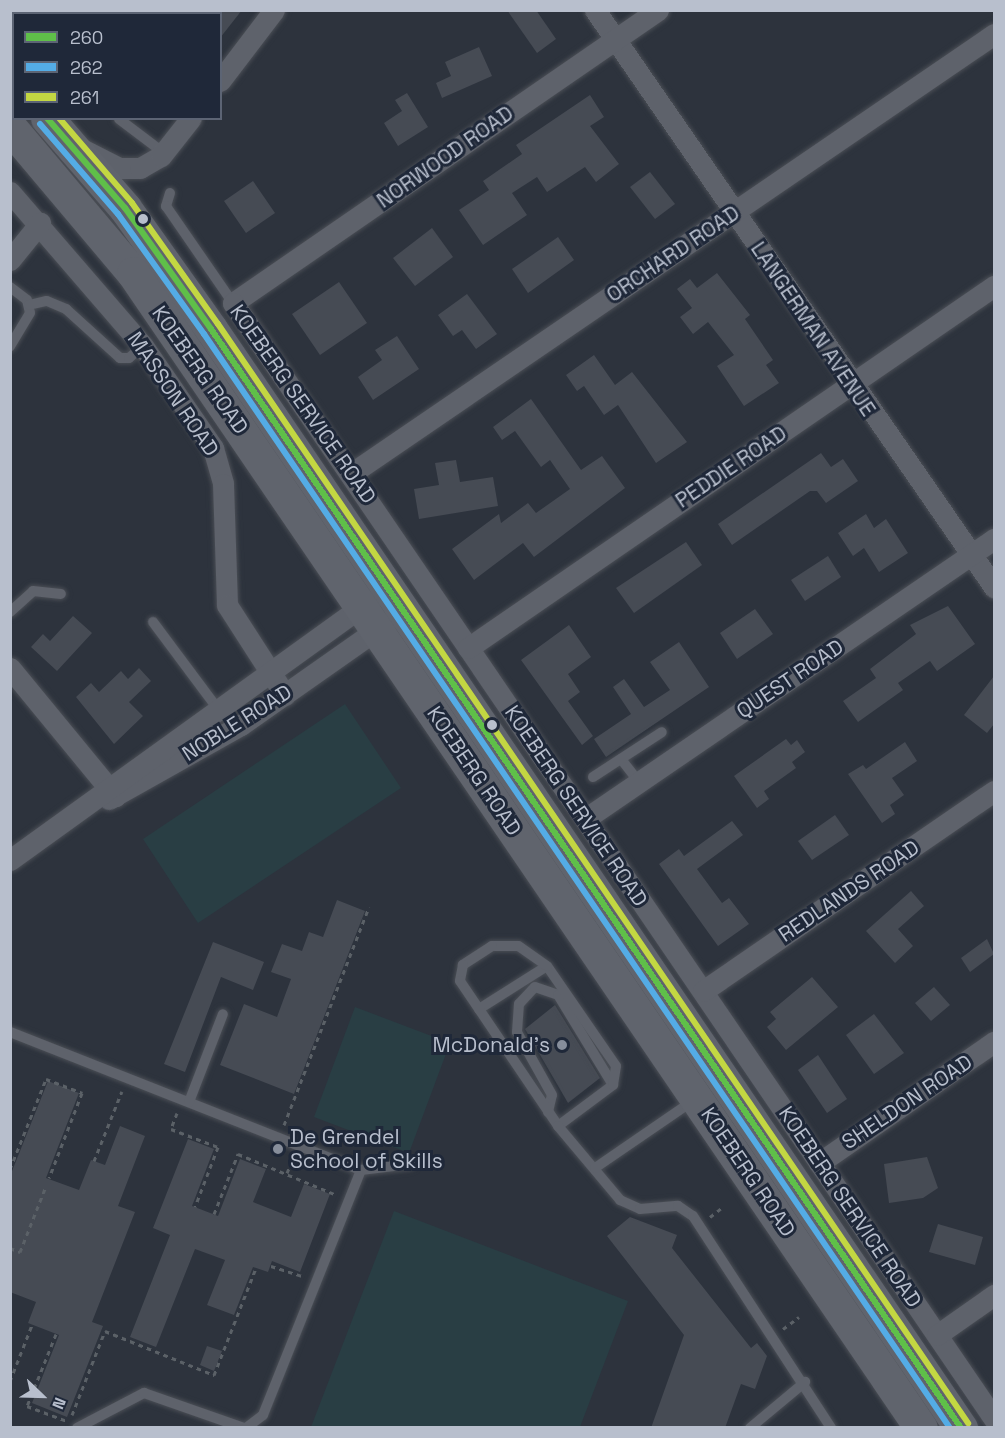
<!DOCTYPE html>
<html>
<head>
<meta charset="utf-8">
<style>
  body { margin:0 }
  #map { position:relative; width:1005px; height:1438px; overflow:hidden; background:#2d333d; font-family:"Space Grotesk",sans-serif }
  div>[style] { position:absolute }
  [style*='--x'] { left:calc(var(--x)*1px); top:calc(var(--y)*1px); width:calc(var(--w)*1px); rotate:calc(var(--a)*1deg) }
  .green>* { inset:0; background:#293e44 }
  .building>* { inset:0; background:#464b54 }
  .path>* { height:3px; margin-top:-1.5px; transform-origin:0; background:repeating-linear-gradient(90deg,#5b6167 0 4.5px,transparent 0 9px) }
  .roads { filter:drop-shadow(0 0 2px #4a4e55) drop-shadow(0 0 2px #4a4e55) }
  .lane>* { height:10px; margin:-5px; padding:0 5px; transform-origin:5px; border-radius:5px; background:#5e626b }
  .street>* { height:21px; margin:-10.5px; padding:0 10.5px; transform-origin:10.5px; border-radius:10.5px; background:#5e626b }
  .secondary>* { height:28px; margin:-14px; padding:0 14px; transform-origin:14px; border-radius:14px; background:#5d6169 }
  .primary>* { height:33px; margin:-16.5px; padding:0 16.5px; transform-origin:16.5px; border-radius:16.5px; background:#60646d }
  .bus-1>* { height:6px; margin:-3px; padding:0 3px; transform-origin:3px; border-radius:3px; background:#5fbf49 }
  .bus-2>* { height:6px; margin:-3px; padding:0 3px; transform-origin:3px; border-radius:3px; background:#54ace5 }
  .bus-3>* { height:6px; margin:-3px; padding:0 3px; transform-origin:3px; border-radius:3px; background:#c3d742 }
  .dots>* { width:16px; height:16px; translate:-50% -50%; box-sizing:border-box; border:3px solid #1f2839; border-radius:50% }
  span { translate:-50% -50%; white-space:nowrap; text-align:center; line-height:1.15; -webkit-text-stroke:6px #1f2839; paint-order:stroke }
  .street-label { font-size:21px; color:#b8bfcd }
  .poi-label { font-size:21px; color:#b8bfcd }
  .right { translate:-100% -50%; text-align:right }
  .left { translate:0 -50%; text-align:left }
  .frame { position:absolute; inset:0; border:12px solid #b8bfcd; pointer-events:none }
  .legend { position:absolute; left:12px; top:12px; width:210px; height:108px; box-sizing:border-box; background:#1f2839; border:2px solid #5c6474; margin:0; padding:8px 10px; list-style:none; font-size:18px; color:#b8bfcd }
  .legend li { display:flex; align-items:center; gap:12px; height:30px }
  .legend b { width:30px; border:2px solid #5c6474 }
  .north { position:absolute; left:12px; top:1366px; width:60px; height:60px; -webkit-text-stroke:4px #1f2839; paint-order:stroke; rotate:113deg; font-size:16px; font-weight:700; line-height:24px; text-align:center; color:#b8bfcd }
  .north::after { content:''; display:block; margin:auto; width:21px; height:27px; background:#b8bfcd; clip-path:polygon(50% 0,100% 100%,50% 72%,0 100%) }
</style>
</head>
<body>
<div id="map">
  <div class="green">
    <i style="clip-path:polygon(345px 704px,401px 788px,198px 923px,143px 839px)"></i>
    <i style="clip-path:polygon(355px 1007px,450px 1043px,409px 1153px,314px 1117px)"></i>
    <i style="clip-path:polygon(394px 1211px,628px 1301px,580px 1427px,311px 1427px)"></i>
  </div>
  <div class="building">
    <i style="clip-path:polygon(220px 10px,242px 10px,220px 38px)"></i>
    <i style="clip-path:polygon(507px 10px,536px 10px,556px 39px,537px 53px)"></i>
    <i style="clip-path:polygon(479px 47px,492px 76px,442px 98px,436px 83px,451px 76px,445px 62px)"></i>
    <i style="clip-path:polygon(407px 93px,428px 127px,398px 146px,384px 123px,402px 111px,395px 100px)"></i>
    <i style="clip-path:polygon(590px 95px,604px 117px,590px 126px,619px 164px,596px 182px,585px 167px,547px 192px,537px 177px,512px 193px,527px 215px,483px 245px,459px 210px,489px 190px,483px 181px,522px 154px,516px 145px)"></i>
    <i style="clip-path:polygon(650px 172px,675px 204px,655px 219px,630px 187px)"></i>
    <i style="clip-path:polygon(253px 181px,275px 213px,246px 233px,224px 201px)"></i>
    <i style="clip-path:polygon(432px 228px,453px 257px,415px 286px,393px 258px)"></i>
    <i style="clip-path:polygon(558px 237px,574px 260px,528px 293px,512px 269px)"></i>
    <i style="clip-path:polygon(717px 273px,750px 315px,745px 319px,773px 360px,766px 365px,779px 383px,744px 406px,717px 366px,734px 355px,708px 322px,693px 334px,680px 317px,692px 308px,677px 289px,690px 279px,697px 288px)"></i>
    <i style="clip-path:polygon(339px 282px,367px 323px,320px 355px,292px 314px)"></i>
    <i style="clip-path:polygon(467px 294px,497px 334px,476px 349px,462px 330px,453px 336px,438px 315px)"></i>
    <i style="clip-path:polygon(397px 336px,419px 369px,373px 400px,358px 377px,382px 360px,375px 350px)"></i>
    <i style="clip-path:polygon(594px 355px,615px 385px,632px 372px,687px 442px,656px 463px,618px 405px,604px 415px,584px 386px,577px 391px,566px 375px)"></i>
    <i style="clip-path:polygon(531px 399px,581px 470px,602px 456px,625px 488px,534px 557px,523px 543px,474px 580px,452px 549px,499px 514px,501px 523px,528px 503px,536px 513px,570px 489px,550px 460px,541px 467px,515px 431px,502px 440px,493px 427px)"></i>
    <i style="clip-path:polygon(821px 453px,831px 467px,843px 459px,858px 481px,826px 503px,817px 491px,810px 491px,732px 545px,718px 524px)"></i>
    <i style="clip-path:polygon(456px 460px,460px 482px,493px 477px,498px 506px,419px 519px,414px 489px,439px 485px,435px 463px)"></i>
    <i style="clip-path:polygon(866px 514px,874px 528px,886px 519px,908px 553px,879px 572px,864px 548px,853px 556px,838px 533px)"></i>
    <i style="clip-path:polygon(686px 542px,702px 565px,634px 613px,616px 588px)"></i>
    <i style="clip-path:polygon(828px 556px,841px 577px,805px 601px,791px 580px)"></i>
    <i style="clip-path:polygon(948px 606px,975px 644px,937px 671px,930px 661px,898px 683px,903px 690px,858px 722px,843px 701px,876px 678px,870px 669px,916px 634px,910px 625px)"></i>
    <i style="clip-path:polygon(755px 609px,773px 634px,737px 659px,720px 633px)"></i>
    <i style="clip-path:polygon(73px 616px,92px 633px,57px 671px,31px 647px,43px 634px,50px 641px)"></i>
    <i style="clip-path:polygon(569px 625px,591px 657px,568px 674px,580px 692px,568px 701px,593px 736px,582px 745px,521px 660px)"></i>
    <i style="clip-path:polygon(679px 642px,709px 687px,606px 757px,594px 739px,631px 714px,613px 687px,624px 679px,644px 707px,670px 690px,650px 662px)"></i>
    <i style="clip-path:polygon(139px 668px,151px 681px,129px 702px,143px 716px,114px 744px,76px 697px,91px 683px,99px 692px,121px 671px,128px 679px)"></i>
    <i style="clip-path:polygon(994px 676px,994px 724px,987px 733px,964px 715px)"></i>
    <i style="clip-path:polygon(786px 739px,791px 745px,797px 740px,805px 752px,792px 762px,796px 768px,764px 791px,769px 799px,757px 808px,734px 776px)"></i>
    <i style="clip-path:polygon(905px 742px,917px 761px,892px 778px,904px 795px,890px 805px,895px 814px,882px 823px,848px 774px,863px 765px,866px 769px)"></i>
    <i style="clip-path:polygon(835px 815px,849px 835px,812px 860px,798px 841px)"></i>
    <i style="clip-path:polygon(732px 821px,743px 835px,697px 869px,722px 903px,729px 898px,749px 924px,718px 946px,659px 864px,679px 849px,684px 856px)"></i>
    <i style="clip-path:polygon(911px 891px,924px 906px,898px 929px,913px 946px,895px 963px,866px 931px)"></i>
    <i style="clip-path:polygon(337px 900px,365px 911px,294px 1094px,220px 1065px,244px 1004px,277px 1017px,291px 979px,271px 972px,282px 944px,302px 951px,309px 932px,323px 937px)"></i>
    <i style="clip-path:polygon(987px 939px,994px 954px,970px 972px,961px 958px)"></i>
    <i style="clip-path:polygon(213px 942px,264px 962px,253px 990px,221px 977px,185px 1072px,164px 1064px)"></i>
    <i style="clip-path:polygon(812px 977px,838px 1007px,786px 1050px,767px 1027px,776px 1019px,770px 1012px)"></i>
    <i style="clip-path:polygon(934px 987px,950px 1005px,931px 1021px,915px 1003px)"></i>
    <i style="clip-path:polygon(555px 1005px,600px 1078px,568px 1103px,525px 1029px)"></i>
    <i style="clip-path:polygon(874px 1014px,904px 1053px,874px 1074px,846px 1035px)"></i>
    <i style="clip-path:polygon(818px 1055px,847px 1099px,827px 1113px,798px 1070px)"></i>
    <i style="clip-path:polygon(48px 1081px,79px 1093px,46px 1178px,79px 1190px,91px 1160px,105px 1165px,120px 1126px,145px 1136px,118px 1206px,135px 1212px,92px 1322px,103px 1326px,67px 1417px,32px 1403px,59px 1335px,28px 1323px,36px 1302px,10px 1292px,10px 1176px)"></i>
    <i style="clip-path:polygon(188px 1139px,214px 1149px,192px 1206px,218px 1216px,240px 1159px,266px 1169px,253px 1202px,291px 1217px,304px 1184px,330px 1194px,300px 1272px,272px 1261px,268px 1272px,253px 1267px,234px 1315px,207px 1305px,225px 1260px,195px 1249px,156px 1347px,130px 1337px,170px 1235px,153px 1228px)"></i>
    <i style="clip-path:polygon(927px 1157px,938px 1188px,923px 1198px,889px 1203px,884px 1164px)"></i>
    <i style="clip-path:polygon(630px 1217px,677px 1235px,672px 1248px,751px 1348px,757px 1343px,767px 1356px,755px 1389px,741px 1384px,725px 1428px,651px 1428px,684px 1335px,607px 1236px)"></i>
    <i style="clip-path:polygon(938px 1224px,983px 1237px,975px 1265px,929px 1252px)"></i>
    <i style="clip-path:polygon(207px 1346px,222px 1351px,214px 1371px,200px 1365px)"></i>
  </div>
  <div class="path">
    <i style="--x:220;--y:105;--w:1;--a:-45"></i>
    <i style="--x:177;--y:1113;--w:17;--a:111"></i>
    <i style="--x:171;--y:1129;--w:50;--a:21"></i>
    <i style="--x:218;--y:1147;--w:64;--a:111"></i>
    <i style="--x:284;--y:1125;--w:234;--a:-68.7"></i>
    <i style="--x:94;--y:1161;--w:75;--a:-68.2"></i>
    <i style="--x:10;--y:1169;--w:97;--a:-68.2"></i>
    <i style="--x:46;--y:1079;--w:39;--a:21"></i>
    <i style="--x:82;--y:1093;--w:91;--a:111.2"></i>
    <i style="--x:287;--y:1173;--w:16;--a:-68"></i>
    <i style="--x:214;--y:1214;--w:65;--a:-68.2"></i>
    <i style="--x:238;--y:1154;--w:104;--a:22.6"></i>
    <i style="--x:710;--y:1217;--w:16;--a:-38"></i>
    <i style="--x:10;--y:1248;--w:11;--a:22"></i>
    <i style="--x:20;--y:1252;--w:71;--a:-68.5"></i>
    <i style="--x:271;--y:1266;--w:33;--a:18"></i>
    <i style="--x:783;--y:1329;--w:20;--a:-37"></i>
    <i style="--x:56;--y:1334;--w:78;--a:111.9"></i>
    <i style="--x:27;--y:1406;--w:43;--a:20.6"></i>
    <i style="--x:10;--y:1381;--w:60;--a:-68.6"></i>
    <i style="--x:72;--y:1415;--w:90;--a:-68.6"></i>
    <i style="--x:105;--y:1331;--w:118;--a:22"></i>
    <i style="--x:214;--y:1375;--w:115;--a:-68.6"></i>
  </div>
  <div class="roads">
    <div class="lane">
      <i style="--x:119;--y:119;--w:56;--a:37.1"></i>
      <i style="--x:170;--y:193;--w:14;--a:107"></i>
      <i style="--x:166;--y:206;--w:118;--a:55.4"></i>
      <i style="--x:10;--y:287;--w:21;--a:37"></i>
      <i style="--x:27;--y:300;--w:13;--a:77"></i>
      <i style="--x:30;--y:313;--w:39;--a:121"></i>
      <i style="--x:29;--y:305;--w:18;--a:-13"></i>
      <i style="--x:47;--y:301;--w:21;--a:23"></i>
      <i style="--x:66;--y:309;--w:73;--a:42.2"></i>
      <i style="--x:120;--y:358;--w:9;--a:0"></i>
      <i style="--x:129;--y:358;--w:18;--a:-41"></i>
      <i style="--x:10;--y:612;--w:31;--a:-42"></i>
      <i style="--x:33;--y:591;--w:28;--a:6"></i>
      <i style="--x:153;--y:622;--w:107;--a:53.3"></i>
      <i style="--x:621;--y:759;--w:29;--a:52"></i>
      <i style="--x:593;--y:777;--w:82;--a:-33.1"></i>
      <i style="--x:479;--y:1009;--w:80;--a:-32.3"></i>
      <i style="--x:10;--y:1032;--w:377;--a:21.5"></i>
      <i style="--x:361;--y:1170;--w:50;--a:-6.8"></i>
      <i style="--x:189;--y:1102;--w:94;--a:-68.9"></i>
      <i style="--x:548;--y:1112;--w:17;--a:-77"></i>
      <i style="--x:552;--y:1095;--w:72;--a:-119.1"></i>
      <i style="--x:517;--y:1032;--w:28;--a:-86"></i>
      <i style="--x:519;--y:1004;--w:23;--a:-47"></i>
      <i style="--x:535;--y:987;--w:24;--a:19"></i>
      <i style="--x:558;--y:995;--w:105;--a:58.6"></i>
      <i style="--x:558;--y:1126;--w:69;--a:-36.7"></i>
      <i style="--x:613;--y:1085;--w:19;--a:-81"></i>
      <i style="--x:616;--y:1066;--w:121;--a:-124.6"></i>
      <i style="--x:547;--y:966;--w:35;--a:-145"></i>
      <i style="--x:518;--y:946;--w:26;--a:180"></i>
      <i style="--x:492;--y:946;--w:35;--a:147"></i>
      <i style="--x:463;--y:965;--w:16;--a:101"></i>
      <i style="--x:460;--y:981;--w:175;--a:55.9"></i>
      <i style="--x:558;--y:1126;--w:97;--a:50"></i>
      <i style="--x:620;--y:1200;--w:22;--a:24"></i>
      <i style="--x:640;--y:1209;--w:38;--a:-5"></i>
      <i style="--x:678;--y:1206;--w:18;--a:34"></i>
      <i style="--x:693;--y:1216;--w:253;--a:56.9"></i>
      <i style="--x:595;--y:1168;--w:120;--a:-34.5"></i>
      <i style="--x:77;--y:1428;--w:76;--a:-27.6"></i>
      <i style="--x:144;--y:1393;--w:106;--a:19.3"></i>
      <i style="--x:246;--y:1428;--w:21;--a:-37"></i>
      <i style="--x:263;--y:1415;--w:264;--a:-68.2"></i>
      <i style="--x:750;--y:1428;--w:72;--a:-39.9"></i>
    </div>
    <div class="street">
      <i style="--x:595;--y:10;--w:702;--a:55.34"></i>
      <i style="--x:658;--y:10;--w:516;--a:145.42"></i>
      <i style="--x:233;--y:303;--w:1351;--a:55.71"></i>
      <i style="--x:220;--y:81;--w:89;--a:-52.7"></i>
      <i style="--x:82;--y:149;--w:42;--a:27.2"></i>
      <i style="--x:119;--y:168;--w:21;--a:0"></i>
      <i style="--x:140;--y:168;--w:24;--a:-30"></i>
      <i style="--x:161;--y:156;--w:48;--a:-51.7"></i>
      <i style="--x:10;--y:192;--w:203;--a:49.2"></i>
      <i style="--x:143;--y:346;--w:124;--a:55.5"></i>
      <i style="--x:213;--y:448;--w:37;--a:74"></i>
      <i style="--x:223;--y:484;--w:121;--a:88.1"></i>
      <i style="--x:227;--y:605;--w:107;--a:57.2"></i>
      <i style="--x:10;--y:260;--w:48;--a:-51"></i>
      <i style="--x:352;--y:473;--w:778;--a:-34.36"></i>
      <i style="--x:468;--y:648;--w:639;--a:-34.54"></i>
      <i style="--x:10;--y:668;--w:166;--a:50.6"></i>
      <i style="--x:109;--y:799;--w:151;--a:-29.3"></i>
      <i style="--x:241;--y:725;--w:177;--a:-35.1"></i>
      <i style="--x:585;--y:819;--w:496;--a:-34.4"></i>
      <i style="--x:10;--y:860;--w:444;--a:-35.8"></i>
      <i style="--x:703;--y:991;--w:353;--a:-34.5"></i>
      <i style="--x:819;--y:1163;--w:213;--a:-34.7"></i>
      <i style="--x:937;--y:1335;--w:70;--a:-35.1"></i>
    </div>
    <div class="secondary">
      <i style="--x:48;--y:14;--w:4;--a:-63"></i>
      <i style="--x:10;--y:30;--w:6;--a:-45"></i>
    </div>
    <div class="primary">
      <i style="--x:10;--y:81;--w:5;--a:37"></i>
      <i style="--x:47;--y:118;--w:119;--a:49.1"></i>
      <i style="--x:125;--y:208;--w:148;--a:54.6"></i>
      <i style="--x:211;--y:329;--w:1331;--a:55.69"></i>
      <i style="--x:10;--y:127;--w:191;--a:49.9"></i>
      <i style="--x:133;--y:273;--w:1398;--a:55.7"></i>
    </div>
  </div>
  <div class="bus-1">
    <i style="--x:47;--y:118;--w:119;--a:49.1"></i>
    <i style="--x:125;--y:208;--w:148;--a:54.6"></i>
    <i style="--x:211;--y:329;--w:1331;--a:55.69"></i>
  </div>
  <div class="bus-2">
    <i style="--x:40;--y:124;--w:119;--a:49.1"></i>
    <i style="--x:118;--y:214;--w:148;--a:54.4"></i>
    <i style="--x:204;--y:334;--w:1324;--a:55.71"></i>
  </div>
  <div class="bus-3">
    <i style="--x:59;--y:118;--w:112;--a:49.3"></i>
    <i style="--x:132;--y:203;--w:148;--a:54.6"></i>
    <i style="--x:218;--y:324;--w:1331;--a:55.69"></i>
  </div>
  <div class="dots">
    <i style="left:143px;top:219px;background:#b8bfcd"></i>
    <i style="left:492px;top:725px;background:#b8bfcd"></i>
    <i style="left:562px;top:1045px;background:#878e9b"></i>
    <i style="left:278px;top:1149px;background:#878e9b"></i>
  </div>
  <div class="street-label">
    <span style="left:445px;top:157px;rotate:-35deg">NORWOOD ROAD</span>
    <span style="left:673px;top:254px;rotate:-34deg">ORCHARD ROAD</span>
    <span style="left:813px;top:329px;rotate:56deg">LANGERMAN AVENUE</span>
    <span style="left:200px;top:370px;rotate:55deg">KOEBERG ROAD</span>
    <span style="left:173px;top:394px;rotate:56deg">MASSON ROAD</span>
    <span style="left:303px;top:404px;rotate:55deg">KOEBERG SERVICE ROAD</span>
    <span style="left:731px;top:467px;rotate:-34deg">PEDDIE ROAD</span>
    <span style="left:790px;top:679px;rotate:-34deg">QUEST ROAD</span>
    <span style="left:237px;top:723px;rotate:-32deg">NOBLE ROAD</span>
    <span style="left:474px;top:771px;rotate:56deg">KOEBERG ROAD</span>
    <span style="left:576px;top:806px;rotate:56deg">KOEBERG SERVICE ROAD</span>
    <span style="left:849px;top:891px;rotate:-34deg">REDLANDS ROAD</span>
    <span style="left:907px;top:1102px;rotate:-34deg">SHELDON ROAD</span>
    <span style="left:748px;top:1172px;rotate:56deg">KOEBERG ROAD</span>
    <span style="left:850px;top:1207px;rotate:56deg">KOEBERG SERVICE ROAD</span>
  </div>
  <div class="poi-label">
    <span class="right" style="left:550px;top:1045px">McDonald's</span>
    <span class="left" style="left:290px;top:1149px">De Grendel<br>School of Skills</span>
  </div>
  <div class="frame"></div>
  <ul class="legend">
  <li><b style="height:8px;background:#5fbf49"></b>260</li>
  <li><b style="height:8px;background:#54ace5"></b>262</li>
  <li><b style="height:8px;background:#c3d742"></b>261</li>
  </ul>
  <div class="north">N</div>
</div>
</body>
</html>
